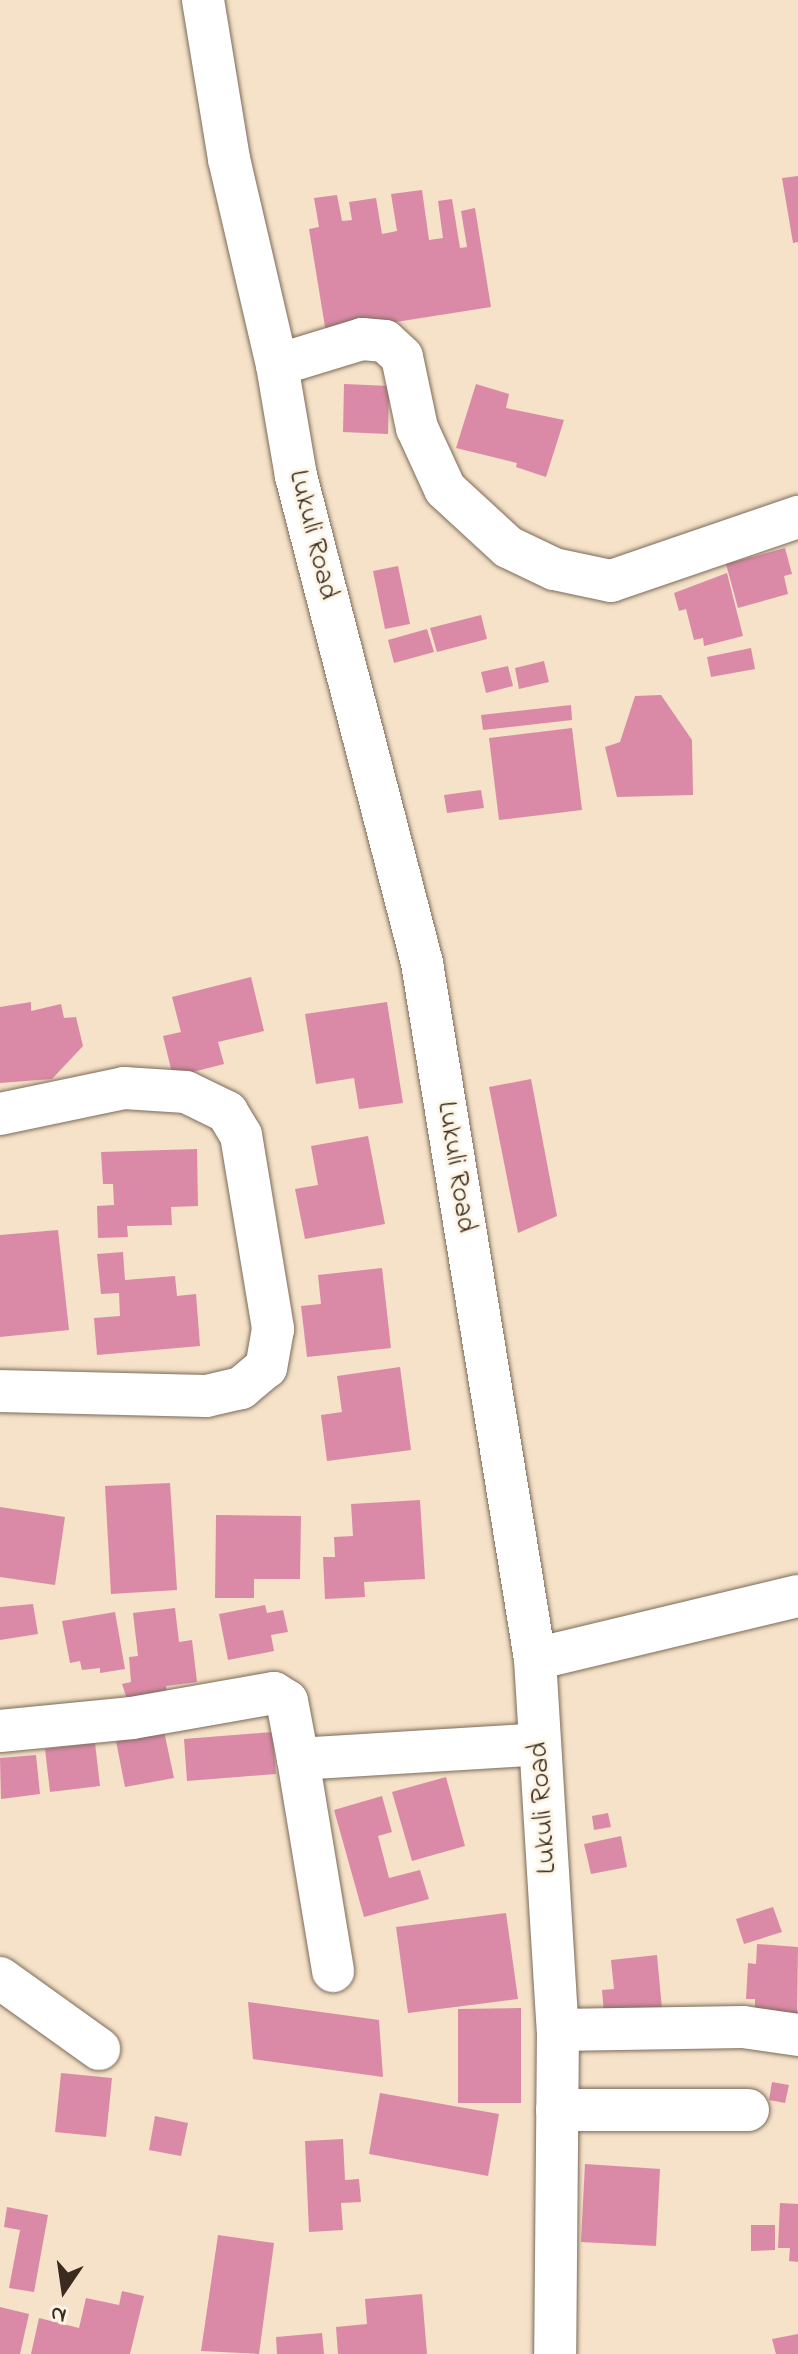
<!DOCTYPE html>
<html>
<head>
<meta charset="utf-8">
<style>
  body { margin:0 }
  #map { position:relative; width:798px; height:2354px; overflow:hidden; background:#f5e2c8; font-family:"Indie Flower",sans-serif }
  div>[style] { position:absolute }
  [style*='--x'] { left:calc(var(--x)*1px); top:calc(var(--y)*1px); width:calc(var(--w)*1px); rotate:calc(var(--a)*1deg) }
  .building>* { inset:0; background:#da8aa7 }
  .roads { filter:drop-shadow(0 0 2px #7c6a5a) drop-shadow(0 0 2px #7c6a5a) }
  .minor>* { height:42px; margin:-21px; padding:0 21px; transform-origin:21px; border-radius:21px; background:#fff }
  span { translate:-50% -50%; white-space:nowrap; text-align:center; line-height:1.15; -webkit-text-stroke:6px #fcf5e5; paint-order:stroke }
  .street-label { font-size:28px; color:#3b2a1e }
  .north { position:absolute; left:24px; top:2250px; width:80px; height:80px; -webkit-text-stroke:6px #fcf5e5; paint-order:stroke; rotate:193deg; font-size:22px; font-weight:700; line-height:32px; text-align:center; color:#3b2a1e }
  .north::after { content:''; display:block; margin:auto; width:28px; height:36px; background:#3b2a1e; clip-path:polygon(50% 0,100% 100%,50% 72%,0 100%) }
</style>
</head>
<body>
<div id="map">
  <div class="building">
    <i style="clip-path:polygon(798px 176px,798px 242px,793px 243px,782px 178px)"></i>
    <i style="clip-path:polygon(422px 190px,429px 240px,443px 238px,438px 201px,452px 199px,460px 248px,467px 247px,461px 211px,475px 208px,491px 307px,326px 333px,309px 229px,319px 227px,314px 198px,337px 195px,342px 221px,352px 220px,349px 202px,376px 198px,382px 234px,397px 231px,391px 194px)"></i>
    <i style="clip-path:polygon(344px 384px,389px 386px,388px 434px,343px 432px)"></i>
    <i style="clip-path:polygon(476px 384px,509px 394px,506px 408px,564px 420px,546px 477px,516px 467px,517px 463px,456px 448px)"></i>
    <i style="clip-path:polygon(785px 548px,792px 574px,784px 576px,788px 594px,738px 608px,726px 564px)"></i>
    <i style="clip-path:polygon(398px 566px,410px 624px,385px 629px,373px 571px)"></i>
    <i style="clip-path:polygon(727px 573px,743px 636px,704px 646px,703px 638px,694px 640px,686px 609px,679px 611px,674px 593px)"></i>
    <i style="clip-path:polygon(481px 615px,487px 639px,437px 652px,430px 628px)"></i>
    <i style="clip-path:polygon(427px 629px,434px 652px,394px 663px,388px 640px)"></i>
    <i style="clip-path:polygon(751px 648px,755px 669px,711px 677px,707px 657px)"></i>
    <i style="clip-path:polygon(544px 661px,549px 682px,519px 689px,515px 668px)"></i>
    <i style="clip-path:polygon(508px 666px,513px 686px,486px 693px,481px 672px)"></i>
    <i style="clip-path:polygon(661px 695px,692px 740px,693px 795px,617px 797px,605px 747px,620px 742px,635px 696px)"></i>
    <i style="clip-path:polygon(571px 705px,572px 720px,483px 730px,481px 715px)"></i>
    <i style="clip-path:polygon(572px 728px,582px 810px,499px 820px,489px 738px)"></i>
    <i style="clip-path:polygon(481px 790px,484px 808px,447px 813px,444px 795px)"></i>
    <i style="clip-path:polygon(251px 977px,264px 1031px,218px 1042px,224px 1064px,173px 1077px,163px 1036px,181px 1032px,172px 997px)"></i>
    <i style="clip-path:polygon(31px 1002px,31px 1011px,61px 1004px,64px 1018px,76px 1017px,83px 1046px,52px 1079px,0 1083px,0 1007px)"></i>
    <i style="clip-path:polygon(387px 1002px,403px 1103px,359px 1109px,354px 1078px,316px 1084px,305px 1014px)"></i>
    <i style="clip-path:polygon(531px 1079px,557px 1216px,518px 1233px,489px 1087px)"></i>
    <i style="clip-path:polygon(368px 1136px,385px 1224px,305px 1239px,295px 1189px,318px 1185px,311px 1146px)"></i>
    <i style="clip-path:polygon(197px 1149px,198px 1206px,171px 1207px,172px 1225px,127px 1226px,128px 1237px,98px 1238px,97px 1206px,114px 1205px,113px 1184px,103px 1184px,101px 1152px)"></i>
    <i style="clip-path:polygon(58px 1230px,69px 1330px,0 1337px,0 1235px)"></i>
    <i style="clip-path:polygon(123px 1252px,125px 1280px,175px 1276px,177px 1296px,196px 1294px,200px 1346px,97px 1355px,94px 1318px,120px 1316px,119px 1293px,101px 1294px,97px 1254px)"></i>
    <i style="clip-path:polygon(382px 1268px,391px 1348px,307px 1357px,301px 1306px,321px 1304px,318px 1275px)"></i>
    <i style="clip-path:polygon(400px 1367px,411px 1450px,327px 1461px,321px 1415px,342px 1412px,337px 1376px)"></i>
    <i style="clip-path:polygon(170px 1483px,177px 1590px,111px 1594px,105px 1486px)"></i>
    <i style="clip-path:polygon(420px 1500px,425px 1579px,364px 1582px,365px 1597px,325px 1599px,323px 1557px,335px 1557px,334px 1537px,353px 1536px,351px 1504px)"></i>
    <i style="clip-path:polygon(0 1507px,65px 1517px,55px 1585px,0 1577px)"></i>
    <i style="clip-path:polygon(216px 1515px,301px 1516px,300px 1579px,254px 1579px,254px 1598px,215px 1598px)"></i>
    <i style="clip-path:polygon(33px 1604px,38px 1634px,0 1640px,0 1607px)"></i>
    <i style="clip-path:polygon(265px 1605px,267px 1613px,283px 1610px,288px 1632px,271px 1635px,274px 1651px,228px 1660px,219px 1614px)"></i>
    <i style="clip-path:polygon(175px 1608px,179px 1642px,192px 1640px,197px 1682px,166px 1686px,169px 1704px,130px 1708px,122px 1684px,131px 1682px,129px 1657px,138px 1656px,133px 1613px)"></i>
    <i style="clip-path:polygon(115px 1612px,125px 1669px,100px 1673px,100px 1668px,82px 1670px,80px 1661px,70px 1663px,62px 1621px)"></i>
    <i style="clip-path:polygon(164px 1731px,174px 1778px,125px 1787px,116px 1741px)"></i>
    <i style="clip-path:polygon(272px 1732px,276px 1774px,187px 1781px,184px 1739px)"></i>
    <i style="clip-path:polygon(95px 1743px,100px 1786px,50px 1792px,45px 1749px)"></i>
    <i style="clip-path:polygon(36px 1755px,40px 1794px,1px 1799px,0 1758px)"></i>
    <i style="clip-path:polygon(446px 1777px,465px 1846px,412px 1861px,392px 1792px)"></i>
    <i style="clip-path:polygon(382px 1796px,392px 1832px,378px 1836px,389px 1878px,420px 1870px,429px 1899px,364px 1917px,334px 1810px)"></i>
    <i style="clip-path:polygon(608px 1813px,611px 1827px,594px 1830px,592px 1816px)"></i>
    <i style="clip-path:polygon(621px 1836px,627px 1867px,591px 1874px,584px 1844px)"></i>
    <i style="clip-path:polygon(773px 1907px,782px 1932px,744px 1944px,736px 1919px)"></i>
    <i style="clip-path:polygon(506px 1913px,518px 1999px,408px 2013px,396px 1927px)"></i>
    <i style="clip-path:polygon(757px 1944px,798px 1947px,797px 2016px,755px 2014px,755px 1999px,746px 1999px,748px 1963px,756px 1964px)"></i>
    <i style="clip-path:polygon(657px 1955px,662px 2009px,604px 2014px,602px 1990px,614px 1989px,611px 1960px)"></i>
    <i style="clip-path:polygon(248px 2002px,379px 2020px,383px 2077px,253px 2059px)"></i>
    <i style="clip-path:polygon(521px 2008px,521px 2103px,458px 2103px,458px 2009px)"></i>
    <i style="clip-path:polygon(61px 2073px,112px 2078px,106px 2137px,55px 2132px)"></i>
    <i style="clip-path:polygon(772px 2082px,789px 2085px,785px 2103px,769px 2100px)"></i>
    <i style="clip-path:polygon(380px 2093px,499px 2114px,488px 2176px,369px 2154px)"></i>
    <i style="clip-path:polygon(155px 2116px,188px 2123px,181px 2156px,149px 2150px)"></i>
    <i style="clip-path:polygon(343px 2139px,345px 2180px,359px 2179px,361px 2202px,341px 2203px,343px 2230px,309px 2232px,305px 2141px)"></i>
    <i style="clip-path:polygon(585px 2164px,660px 2169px,656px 2246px,581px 2242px)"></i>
    <i style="clip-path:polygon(780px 2203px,798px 2204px,798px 2262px,789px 2261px,790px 2248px,778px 2248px)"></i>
    <i style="clip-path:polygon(7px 2207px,48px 2215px,34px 2292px,9px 2288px,20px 2230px,4px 2227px)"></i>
    <i style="clip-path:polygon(751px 2225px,775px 2225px,775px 2250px,751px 2251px)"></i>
    <i style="clip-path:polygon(218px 2235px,274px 2243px,259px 2354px,201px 2351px)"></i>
    <i style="clip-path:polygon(122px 2291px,144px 2296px,130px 2354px,31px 2354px,39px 2318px,79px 2328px,86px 2298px,119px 2305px)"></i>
    <i style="clip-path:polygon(422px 2294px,427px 2354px,338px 2354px,336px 2327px,367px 2324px,365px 2299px)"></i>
    <i style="clip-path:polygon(0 2307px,29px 2314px,20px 2354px,0 2354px)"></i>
    <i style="clip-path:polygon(322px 2333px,324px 2354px,277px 2354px,276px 2337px)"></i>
    <i style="clip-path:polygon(798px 2334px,798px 2354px,776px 2354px,772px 2339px)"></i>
  </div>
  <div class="roads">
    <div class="minor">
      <i style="--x:203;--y:0;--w:161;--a:80.7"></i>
      <i style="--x:229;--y:159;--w:212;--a:76.9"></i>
      <i style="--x:277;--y:365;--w:113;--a:80.3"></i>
      <i style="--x:296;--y:476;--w:503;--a:75.49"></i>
      <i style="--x:422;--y:963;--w:705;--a:80.78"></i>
      <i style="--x:535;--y:1659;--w:372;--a:86.5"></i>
      <i style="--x:558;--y:2030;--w:324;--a:90.5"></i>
      <i style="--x:277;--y:365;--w:89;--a:-17"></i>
      <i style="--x:362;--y:339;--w:23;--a:5"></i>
      <i style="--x:385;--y:341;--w:23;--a:43"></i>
      <i style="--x:402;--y:357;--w:73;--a:78.1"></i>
      <i style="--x:417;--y:428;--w:67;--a:65.3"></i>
      <i style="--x:445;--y:489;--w:86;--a:42.6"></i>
      <i style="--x:508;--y:547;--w:51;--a:25.6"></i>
      <i style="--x:554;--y:569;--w:58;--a:11.9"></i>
      <i style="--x:611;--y:581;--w:198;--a:-18.9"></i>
      <i style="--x:0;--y:1114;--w:127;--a:-11.8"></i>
      <i style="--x:124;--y:1088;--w:62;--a:3.7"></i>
      <i style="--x:186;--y:1092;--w:46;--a:26"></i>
      <i style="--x:227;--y:1112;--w:27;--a:59"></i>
      <i style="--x:241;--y:1135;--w:197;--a:80.6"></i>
      <i style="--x:273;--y:1329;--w:39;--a:100"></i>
      <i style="--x:266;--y:1367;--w:33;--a:140"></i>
      <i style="--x:241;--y:1388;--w:36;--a:167"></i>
      <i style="--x:206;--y:1396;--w:206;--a:-178.6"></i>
      <i style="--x:535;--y:1659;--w:270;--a:-13.5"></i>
      <i style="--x:0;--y:1731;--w:133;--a:-5.6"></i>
      <i style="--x:132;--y:1718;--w:144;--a:-10"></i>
      <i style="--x:274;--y:1693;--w:15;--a:32"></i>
      <i style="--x:287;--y:1701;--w:59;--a:79.3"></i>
      <i style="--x:298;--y:1759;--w:242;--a:-3.5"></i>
      <i style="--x:298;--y:1759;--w:215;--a:80.6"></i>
      <i style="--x:0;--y:1978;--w:122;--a:35.6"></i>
      <i style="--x:558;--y:2030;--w:185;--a:-0.9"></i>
      <i style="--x:743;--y:2027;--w:56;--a:8.3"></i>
      <i style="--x:557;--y:2110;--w:191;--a:0"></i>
    </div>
  </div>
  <div class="street-label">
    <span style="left:312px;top:535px;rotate:76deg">Lukuli Road</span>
    <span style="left:455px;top:1167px;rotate:81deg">Lukuli Road</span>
    <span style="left:544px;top:1808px;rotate:-94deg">Lukuli Road</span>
  </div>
  <div class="north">N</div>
</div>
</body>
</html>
